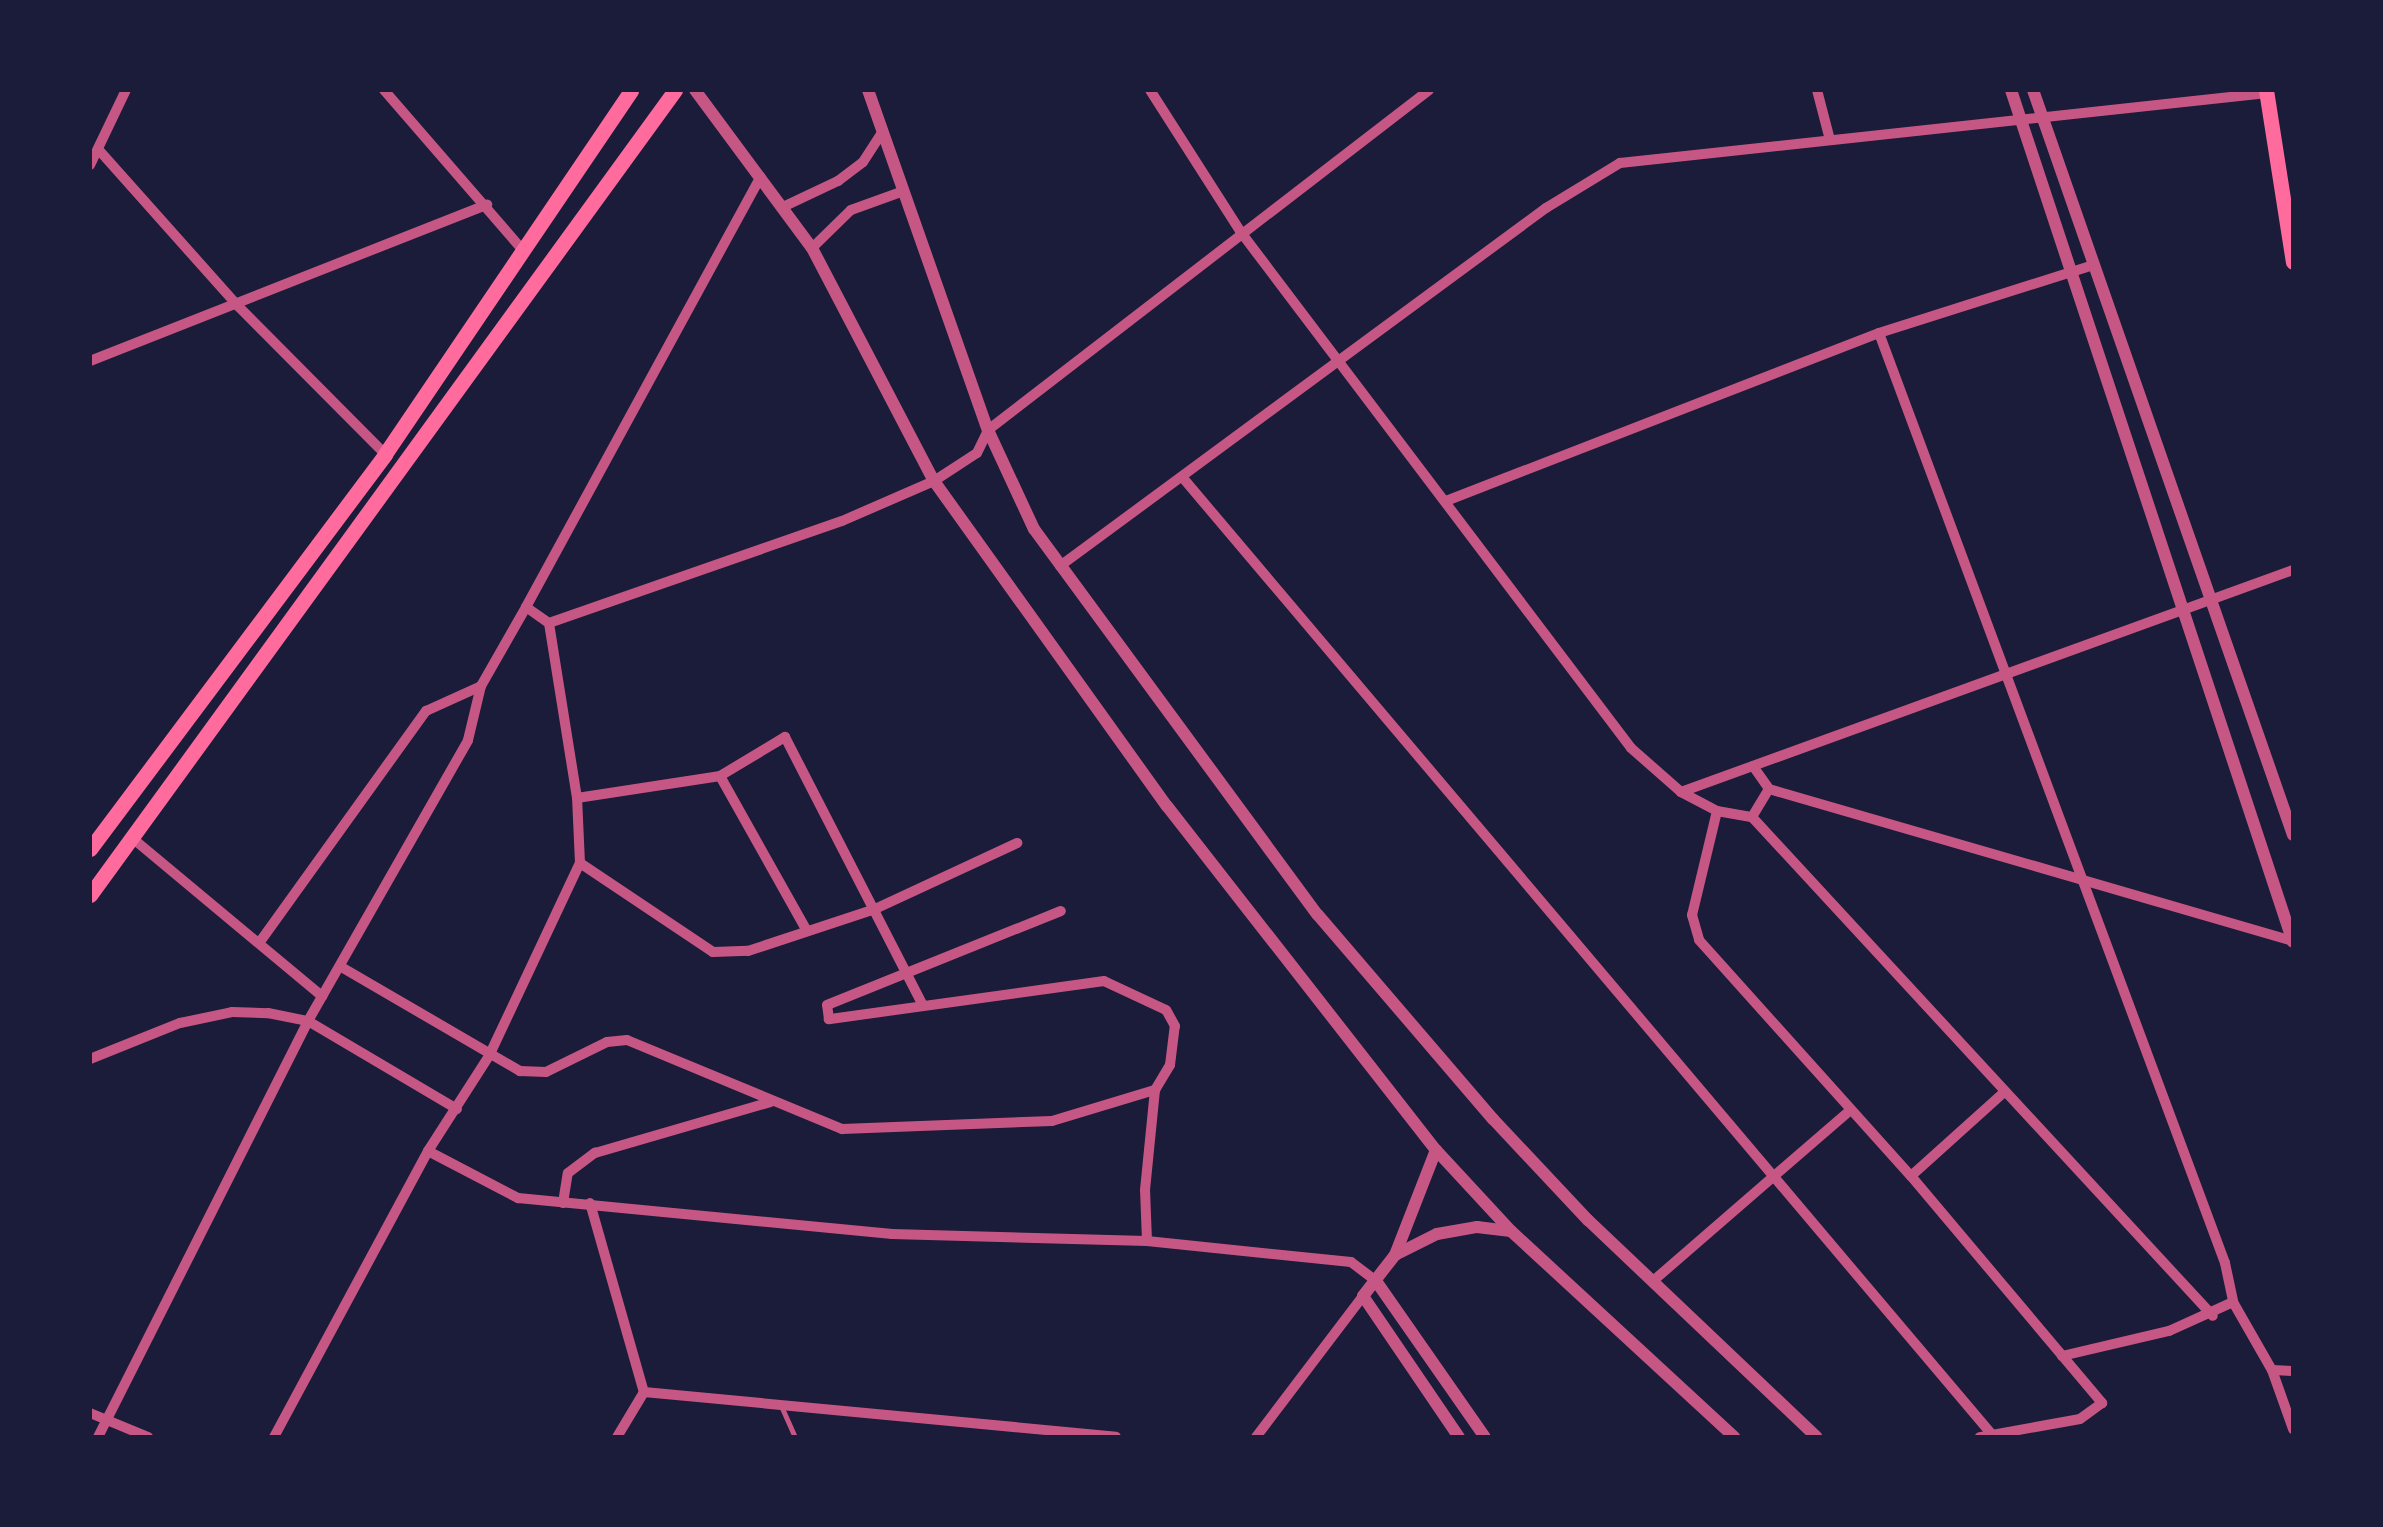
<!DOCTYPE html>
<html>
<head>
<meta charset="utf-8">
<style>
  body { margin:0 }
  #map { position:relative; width:2383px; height:1527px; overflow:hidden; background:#1b1b3a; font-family:"Work Sans",sans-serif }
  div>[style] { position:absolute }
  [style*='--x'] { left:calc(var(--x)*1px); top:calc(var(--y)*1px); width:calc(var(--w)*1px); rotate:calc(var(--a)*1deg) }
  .service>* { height:5px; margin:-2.5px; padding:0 2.5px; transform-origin:2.5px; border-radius:2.5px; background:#c65784 }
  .minor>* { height:10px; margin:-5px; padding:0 5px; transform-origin:5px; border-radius:5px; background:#c65784 }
  .tertiary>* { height:12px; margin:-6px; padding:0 6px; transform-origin:6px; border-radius:6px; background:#c65784 }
  .primary>* { height:15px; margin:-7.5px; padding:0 7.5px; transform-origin:7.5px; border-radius:7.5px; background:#ff6b9d }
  span { translate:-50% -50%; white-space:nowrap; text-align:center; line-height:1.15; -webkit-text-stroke:8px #1b1b3a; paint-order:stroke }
  .frame { position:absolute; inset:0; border:92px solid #1b1b3a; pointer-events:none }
</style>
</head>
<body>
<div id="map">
  <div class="service">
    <i style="--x:782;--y:1408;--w:32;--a:66"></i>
  </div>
  <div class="minor">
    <i style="--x:384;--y:90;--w:208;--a:49.1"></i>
    <i style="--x:1150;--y:90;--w:167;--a:57.4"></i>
    <i style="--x:1240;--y:231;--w:648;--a:52.9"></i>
    <i style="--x:1631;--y:748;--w:67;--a:41.3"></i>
    <i style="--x:1681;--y:792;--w:41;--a:27.8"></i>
    <i style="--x:1717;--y:811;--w:36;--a:10"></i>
    <i style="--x:1752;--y:817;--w:679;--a:47.27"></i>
    <i style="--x:1817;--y:90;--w:48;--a:75.4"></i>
    <i style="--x:98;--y:149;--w:210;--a:48.3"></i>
    <i style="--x:238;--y:306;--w:209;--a:45.2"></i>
    <i style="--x:90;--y:165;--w:83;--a:-64.4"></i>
    <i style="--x:785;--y:206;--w:59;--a:-25.3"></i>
    <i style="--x:838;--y:181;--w:31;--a:-37"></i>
    <i style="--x:863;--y:162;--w:33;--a:-57"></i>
    <i style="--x:812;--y:248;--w:54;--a:-44.3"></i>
    <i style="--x:851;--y:210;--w:53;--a:-19.8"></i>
    <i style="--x:1879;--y:333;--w:992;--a:69.59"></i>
    <i style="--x:2225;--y:1263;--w:40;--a:78"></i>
    <i style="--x:2233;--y:1302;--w:78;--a:60.2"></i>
    <i style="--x:2272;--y:1370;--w:63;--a:70.4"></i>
    <i style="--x:90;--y:361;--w:427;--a:-21.5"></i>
    <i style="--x:1183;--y:478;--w:1256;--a:49.78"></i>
    <i style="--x:1446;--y:501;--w:464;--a:-21.2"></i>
    <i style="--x:1879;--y:333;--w:225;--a:-17.6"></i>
    <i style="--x:1060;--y:566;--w:604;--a:-36.38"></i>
    <i style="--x:1546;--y:208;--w:87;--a:-31.3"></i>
    <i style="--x:1620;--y:163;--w:651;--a:-6.17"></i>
    <i style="--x:526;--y:607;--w:490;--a:-61.4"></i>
    <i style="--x:1753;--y:766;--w:28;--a:55"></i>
    <i style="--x:1769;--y:789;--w:546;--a:16.18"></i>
    <i style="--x:720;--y:776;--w:178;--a:60.7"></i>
    <i style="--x:1681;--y:792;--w:651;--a:-19.94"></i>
    <i style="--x:577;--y:798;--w:145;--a:-8.7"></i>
    <i style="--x:720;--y:776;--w:76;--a:-31"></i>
    <i style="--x:785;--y:737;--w:301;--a:62.8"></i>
    <i style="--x:1717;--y:811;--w:107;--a:103.5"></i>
    <i style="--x:1692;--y:915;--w:26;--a:74"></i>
    <i style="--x:1699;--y:940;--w:317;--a:48.1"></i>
    <i style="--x:1911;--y:1176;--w:297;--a:49.9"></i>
    <i style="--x:2102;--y:1403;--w:27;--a:144"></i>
    <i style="--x:2080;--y:1419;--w:102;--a:169.8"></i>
    <i style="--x:1752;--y:817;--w:33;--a:-59"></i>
    <i style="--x:131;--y:837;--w:249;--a:39.8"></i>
    <i style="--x:580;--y:863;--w:160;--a:33.8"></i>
    <i style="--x:713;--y:952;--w:35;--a:-2"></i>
    <i style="--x:748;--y:951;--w:134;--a:-18.3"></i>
    <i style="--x:875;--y:909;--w:157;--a:-24.9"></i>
    <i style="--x:262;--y:939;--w:281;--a:-54.3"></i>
    <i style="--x:426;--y:711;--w:60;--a:-24.4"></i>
    <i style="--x:343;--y:968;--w:205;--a:30.2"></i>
    <i style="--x:520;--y:1071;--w:26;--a:2"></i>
    <i style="--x:546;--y:1072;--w:68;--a:-26.2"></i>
    <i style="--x:607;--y:1042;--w:20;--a:-6"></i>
    <i style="--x:627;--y:1040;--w:233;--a:22.5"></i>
    <i style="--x:842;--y:1129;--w:210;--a:-2.2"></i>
    <i style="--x:1052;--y:1121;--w:108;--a:-16.8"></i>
    <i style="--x:1155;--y:1090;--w:29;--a:-59"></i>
    <i style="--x:1170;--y:1065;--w:39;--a:-83"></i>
    <i style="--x:1175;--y:1026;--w:18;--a:-119"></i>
    <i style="--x:1166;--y:1010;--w:68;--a:-154.9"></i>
    <i style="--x:1104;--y:981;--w:278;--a:172.1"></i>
    <i style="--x:829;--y:1019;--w:14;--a:-98"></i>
    <i style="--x:827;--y:1005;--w:252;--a:-21.9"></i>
    <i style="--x:90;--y:1059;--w:97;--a:-21.8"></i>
    <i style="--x:180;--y:1023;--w:53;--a:-11.9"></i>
    <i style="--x:232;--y:1012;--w:36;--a:2"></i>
    <i style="--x:268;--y:1013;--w:41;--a:11.3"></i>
    <i style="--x:308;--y:1021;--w:173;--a:30.6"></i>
    <i style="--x:428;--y:1151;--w:102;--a:27.6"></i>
    <i style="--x:518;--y:1198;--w:376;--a:5.5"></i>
    <i style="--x:892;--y:1234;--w:255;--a:1.6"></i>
    <i style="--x:1147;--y:1241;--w:205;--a:5.9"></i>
    <i style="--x:1351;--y:1262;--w:31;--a:37"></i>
    <i style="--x:1911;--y:1176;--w:122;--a:-42"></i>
    <i style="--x:563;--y:1203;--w:30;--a:-81"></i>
    <i style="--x:568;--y:1173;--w:34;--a:-37"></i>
    <i style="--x:595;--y:1153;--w:183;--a:-16.2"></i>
    <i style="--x:590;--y:1203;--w:197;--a:74.1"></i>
    <i style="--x:1147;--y:1241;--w:51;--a:-92.2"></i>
    <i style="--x:1145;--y:1190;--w:100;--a:-84.3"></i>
    <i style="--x:1653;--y:1281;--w:259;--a:-40.9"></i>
    <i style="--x:2062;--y:1356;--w:110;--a:-13.2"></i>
    <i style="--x:2169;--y:1331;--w:70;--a:-24.4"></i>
    <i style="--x:2272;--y:1370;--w:21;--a:3"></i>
    <i style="--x:644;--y:1392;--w:474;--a:5.4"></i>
    <i style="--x:90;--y:1413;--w:63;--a:22.5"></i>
    <i style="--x:98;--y:1437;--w:466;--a:-63.2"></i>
    <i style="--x:308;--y:1021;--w:323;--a:-60.3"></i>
    <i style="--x:468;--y:740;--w:56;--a:-76.5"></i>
    <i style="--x:481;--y:686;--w:91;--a:-60.3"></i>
    <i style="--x:526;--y:607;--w:28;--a:35"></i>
    <i style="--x:549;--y:623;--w:310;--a:-19.2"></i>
    <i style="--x:842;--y:521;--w:100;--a:-23.5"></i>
    <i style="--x:934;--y:481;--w:51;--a:-33.1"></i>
    <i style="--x:977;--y:453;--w:25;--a:-64"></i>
    <i style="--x:988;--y:430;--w:557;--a:-37.63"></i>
    <i style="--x:274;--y:1437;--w:325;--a:-61.7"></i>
    <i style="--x:428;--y:1151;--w:113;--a:-57.3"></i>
    <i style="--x:489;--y:1056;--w:213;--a:-64.8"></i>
    <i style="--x:580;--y:863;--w:65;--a:-92.6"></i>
    <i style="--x:577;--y:798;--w:177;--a:-99.1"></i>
    <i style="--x:617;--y:1437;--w:52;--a:-59"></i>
    <i style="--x:1256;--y:1437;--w:177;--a:-52.8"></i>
  </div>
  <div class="tertiary">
    <i style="--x:695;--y:90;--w:197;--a:53.5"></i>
    <i style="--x:812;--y:248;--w:263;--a:62.4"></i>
    <i style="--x:934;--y:481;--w:400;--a:54.4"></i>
    <i style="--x:1167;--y:806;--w:437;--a:52"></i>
    <i style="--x:1436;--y:1150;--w:110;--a:47.2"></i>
    <i style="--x:1511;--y:1231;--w:304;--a:42.7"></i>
    <i style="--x:868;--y:90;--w:361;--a:70.6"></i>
    <i style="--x:988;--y:430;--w:109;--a:65.1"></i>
    <i style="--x:1034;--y:529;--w:479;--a:53.7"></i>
    <i style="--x:1318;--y:915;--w:269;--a:49.4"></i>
    <i style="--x:1493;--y:1119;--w:139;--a:46.8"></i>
    <i style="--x:1588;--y:1220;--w:315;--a:43.5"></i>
    <i style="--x:2011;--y:90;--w:897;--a:71.69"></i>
    <i style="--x:2033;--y:90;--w:789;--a:70.76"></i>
    <i style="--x:1436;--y:1150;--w:113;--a:111.3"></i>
    <i style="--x:1395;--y:1255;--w:52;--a:128"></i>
    <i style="--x:1363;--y:1296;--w:171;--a:55.8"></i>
    <i style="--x:1395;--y:1255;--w:47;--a:-26.6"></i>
    <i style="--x:1437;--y:1234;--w:41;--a:-9.9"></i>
    <i style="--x:1477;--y:1227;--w:34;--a:7"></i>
    <i style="--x:1376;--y:1281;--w:190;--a:55.1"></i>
  </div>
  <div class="primary">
    <i style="--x:2266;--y:90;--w:174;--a:81.1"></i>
    <i style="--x:90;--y:849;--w:493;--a:-53.2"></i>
    <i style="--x:385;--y:454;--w:439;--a:-55.9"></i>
    <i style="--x:90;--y:895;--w:995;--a:-53.99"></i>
  </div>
  <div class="frame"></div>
</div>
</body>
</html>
